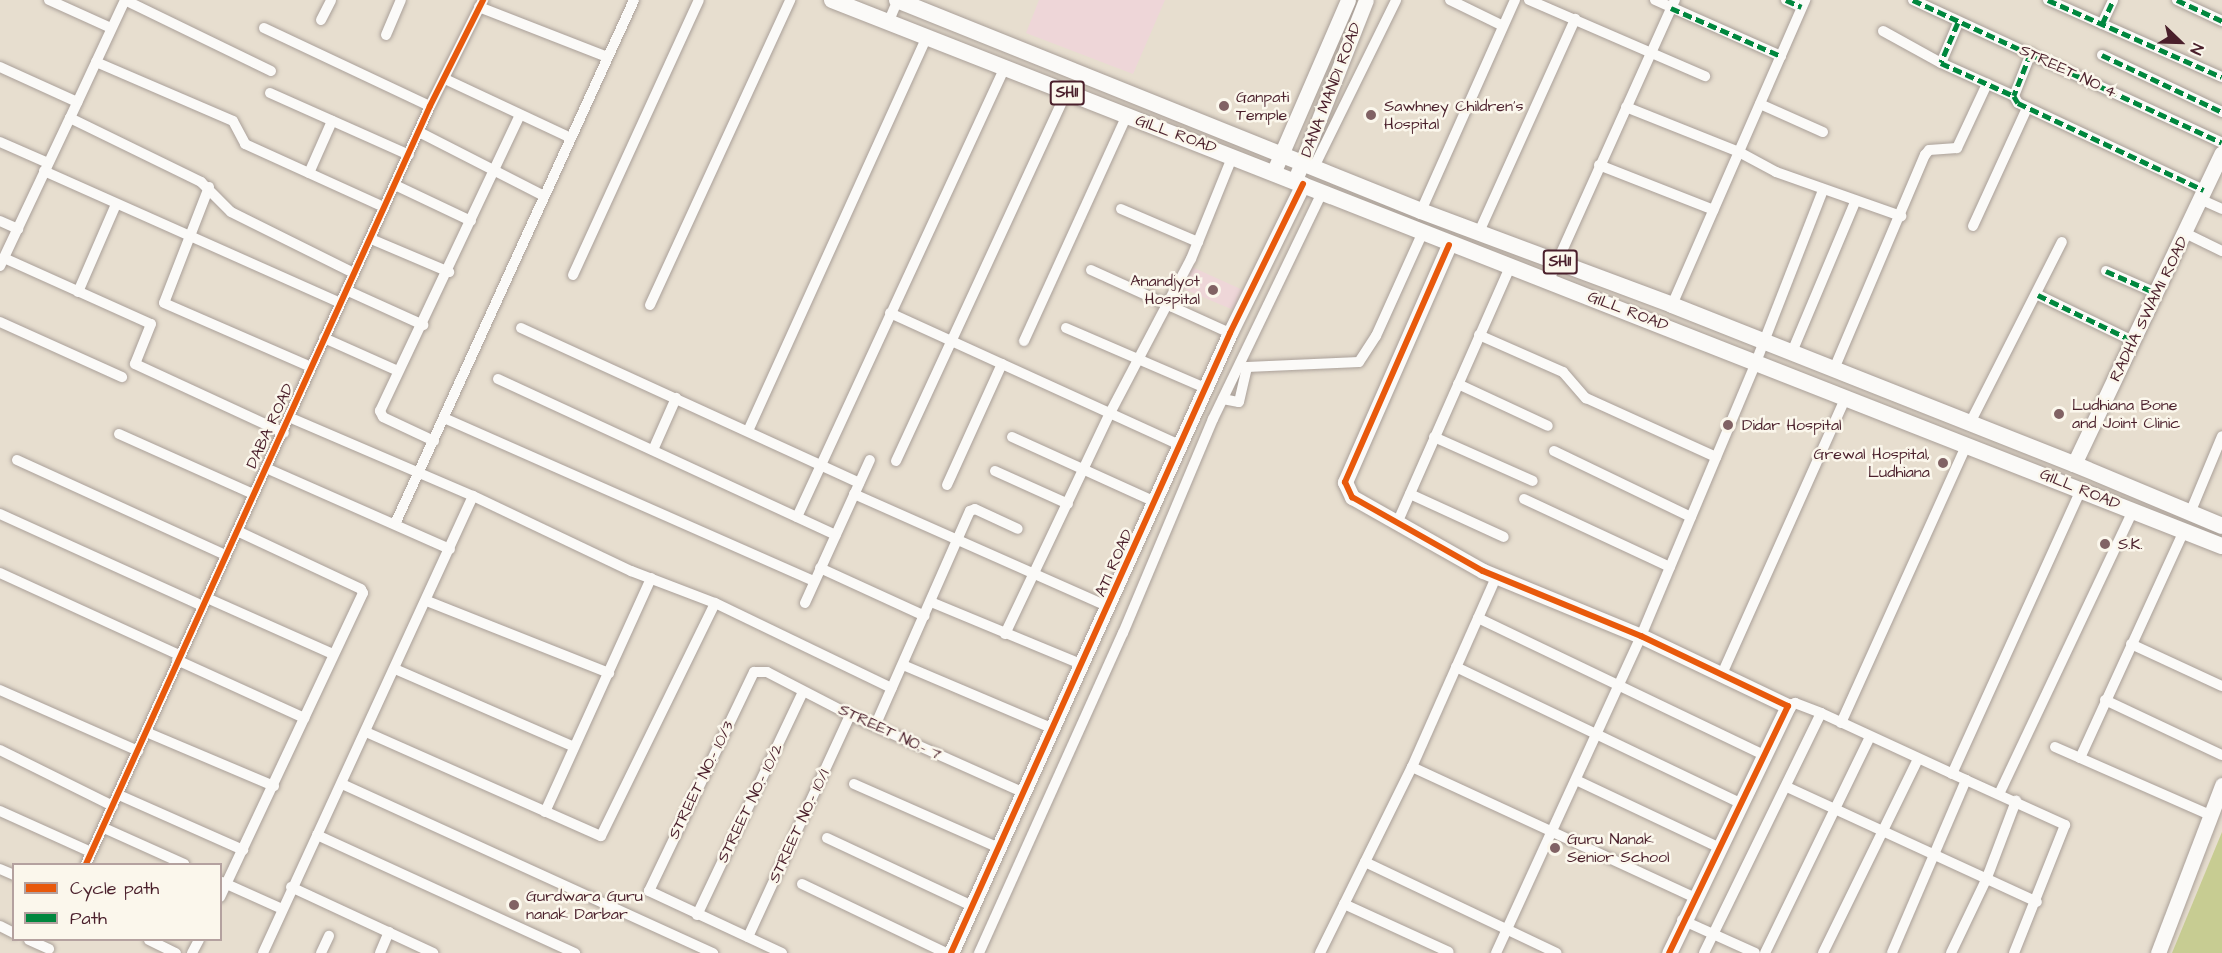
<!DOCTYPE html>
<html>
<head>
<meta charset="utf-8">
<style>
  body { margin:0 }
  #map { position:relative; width:2222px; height:953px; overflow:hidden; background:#e7decf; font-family:"Architects Daughter",sans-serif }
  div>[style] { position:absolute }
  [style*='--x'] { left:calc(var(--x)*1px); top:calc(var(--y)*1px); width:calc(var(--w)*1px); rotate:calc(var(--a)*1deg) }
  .built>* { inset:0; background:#eed6d8 }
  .green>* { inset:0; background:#c7cc92 }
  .roads { filter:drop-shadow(0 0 2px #aaa099) drop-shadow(0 0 2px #aaa099) }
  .street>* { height:10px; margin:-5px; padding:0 5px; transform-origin:5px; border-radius:5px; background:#fbfaf8 }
  .secondary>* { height:15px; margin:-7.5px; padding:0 7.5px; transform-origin:7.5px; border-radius:7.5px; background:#fbfaf8 }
  .primary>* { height:16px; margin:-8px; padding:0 8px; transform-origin:8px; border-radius:8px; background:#fbfaf8 }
  .quiet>* { height:4.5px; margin-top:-2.25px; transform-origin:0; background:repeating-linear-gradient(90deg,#00873e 0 9px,transparent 0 13.5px) }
  .cycleway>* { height:6px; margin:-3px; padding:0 3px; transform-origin:3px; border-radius:3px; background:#e8590c }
  .dots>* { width:16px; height:16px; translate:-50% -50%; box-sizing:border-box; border:3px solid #fbf7ec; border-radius:50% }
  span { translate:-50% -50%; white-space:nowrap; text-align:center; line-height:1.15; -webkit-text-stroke:5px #fbf7ec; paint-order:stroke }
  .shield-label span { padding:2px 4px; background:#fbf7ec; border:2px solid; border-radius:4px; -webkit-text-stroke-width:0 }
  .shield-label { font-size:15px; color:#4a1f2b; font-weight:700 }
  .street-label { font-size:16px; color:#4a1f2b }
  .poi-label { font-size:16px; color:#4a1f2b }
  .left { translate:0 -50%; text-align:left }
  .right { translate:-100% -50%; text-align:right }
  .legend { position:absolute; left:12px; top:863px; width:210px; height:78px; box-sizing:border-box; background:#fbf7ec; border:2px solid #b4a19f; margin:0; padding:8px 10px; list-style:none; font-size:18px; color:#4a1f2b }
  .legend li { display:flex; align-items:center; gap:12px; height:30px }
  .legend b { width:30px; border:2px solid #b4a19f }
  .north { position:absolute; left:2150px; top:12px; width:60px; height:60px; -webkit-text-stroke:4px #fbf7ec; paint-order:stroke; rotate:113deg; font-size:16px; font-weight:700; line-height:24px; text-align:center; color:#4a1f2b }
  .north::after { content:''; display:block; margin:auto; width:21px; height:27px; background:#4a1f2b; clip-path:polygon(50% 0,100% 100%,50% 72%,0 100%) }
</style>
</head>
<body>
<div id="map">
  <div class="built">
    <i style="clip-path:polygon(1039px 0,1165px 0,1133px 74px,1026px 33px)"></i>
    <i style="clip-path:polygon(1192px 267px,1245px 291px,1236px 311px,1181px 288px)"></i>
  </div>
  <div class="green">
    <i style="clip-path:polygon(2222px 832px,2222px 953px,2172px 953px)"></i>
  </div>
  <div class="roads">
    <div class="street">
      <i style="--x:49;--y:0;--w:68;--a:24.3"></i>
      <i style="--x:1450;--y:0;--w:57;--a:26.1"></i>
      <i style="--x:1529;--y:0;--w:192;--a:23.4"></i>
      <i style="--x:1655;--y:0;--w:138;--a:24"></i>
      <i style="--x:1786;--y:0;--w:17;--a:24"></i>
      <i style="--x:1913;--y:0;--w:340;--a:24.8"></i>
      <i style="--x:2048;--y:0;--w:190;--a:23.9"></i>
      <i style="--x:2177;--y:0;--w:50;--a:25"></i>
      <i style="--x:479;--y:7;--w:137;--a:21.3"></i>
      <i style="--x:321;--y:20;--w:22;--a:-63"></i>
      <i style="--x:888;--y:23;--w:25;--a:-67"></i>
      <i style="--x:1958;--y:23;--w:43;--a:113"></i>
      <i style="--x:1941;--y:63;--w:80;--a:24.3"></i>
      <i style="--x:2102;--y:24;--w:26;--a:-65"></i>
      <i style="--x:264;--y:28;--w:183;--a:25.2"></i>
      <i style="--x:1883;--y:31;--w:66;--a:28.9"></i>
      <i style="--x:386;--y:35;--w:38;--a:-67"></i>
      <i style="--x:2031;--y:53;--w:46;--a:111.6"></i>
      <i style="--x:2014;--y:96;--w:8;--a:60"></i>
      <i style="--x:2018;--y:103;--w:205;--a:25.1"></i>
      <i style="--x:2102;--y:55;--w:133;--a:25.4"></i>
      <i style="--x:96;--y:62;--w:149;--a:23.3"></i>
      <i style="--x:233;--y:121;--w:26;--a:62"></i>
      <i style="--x:245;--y:144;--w:153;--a:24.4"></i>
      <i style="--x:0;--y:67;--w:85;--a:24.4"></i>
      <i style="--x:271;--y:71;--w:162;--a:-154.1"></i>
      <i style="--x:125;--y:0;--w:130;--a:115"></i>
      <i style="--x:70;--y:118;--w:146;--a:26"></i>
      <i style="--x:201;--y:182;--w:42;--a:45"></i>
      <i style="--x:231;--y:212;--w:137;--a:26.4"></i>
      <i style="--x:445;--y:79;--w:139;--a:25.1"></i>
      <i style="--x:270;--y:93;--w:152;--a:24"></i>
      <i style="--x:1760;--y:104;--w:69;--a:24"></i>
      <i style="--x:1626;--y:107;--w:122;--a:21.7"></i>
      <i style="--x:1739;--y:152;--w:42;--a:28.4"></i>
      <i style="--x:1776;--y:172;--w:133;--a:19.4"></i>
      <i style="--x:419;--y:132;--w:140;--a:27.1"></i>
      <i style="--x:0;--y:142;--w:52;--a:23.6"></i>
      <i style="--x:1599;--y:165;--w:123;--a:21.4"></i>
      <i style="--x:1314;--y:167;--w:186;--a:-63.8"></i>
      <i style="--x:44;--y:171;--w:324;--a:24"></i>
      <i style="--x:309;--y:173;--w:57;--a:-66.1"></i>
      <i style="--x:395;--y:185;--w:84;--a:25.3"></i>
      <i style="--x:209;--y:187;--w:124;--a:111.2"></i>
      <i style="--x:164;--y:303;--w:160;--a:23.5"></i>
      <i style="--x:2202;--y:200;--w:22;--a:24"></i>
      <i style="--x:1121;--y:209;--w:84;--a:23.2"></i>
      <i style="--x:1421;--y:211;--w:231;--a:-66"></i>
      <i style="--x:0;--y:221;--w:20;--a:24"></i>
      <i style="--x:1973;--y:226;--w:130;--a:-65.4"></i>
      <i style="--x:1479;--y:232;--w:234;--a:-65.7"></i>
      <i style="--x:2185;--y:233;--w:41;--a:25.9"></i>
      <i style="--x:371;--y:239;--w:85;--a:22.9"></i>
      <i style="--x:4;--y:258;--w:161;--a:24.2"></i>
      <i style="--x:151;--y:324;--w:43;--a:111.8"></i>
      <i style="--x:135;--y:364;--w:164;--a:24.8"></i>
      <i style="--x:0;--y:266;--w:164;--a:-64.7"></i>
      <i style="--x:1091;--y:270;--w:153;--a:24.4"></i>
      <i style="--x:2106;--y:271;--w:55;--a:23.7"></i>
      <i style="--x:573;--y:275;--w:302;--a:-65.4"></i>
      <i style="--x:1549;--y:280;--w:307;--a:-65.8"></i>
      <i style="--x:346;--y:290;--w:85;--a:24.4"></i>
      <i style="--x:78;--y:292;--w:96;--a:-66.6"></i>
      <i style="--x:2038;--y:295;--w:106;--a:25.8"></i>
      <i style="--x:650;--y:305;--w:336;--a:-65.3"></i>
      <i style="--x:1672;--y:305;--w:333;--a:-66.4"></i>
      <i style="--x:890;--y:313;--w:319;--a:24.5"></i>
      <i style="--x:0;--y:322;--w:134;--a:24.3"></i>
      <i style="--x:521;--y:328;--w:372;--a:24.6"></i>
      <i style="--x:1066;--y:328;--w:151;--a:23.3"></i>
      <i style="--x:1479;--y:335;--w:92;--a:23.8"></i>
      <i style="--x:1563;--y:372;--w:35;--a:49"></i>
      <i style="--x:1586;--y:398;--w:143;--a:24.4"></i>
      <i style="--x:324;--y:338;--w:81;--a:24"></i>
      <i style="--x:1024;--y:341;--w:248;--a:-65.5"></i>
      <i style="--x:1792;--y:352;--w:163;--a:-67.2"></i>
      <i style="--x:1834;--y:369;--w:233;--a:-67"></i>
      <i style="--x:1925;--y:155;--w:6;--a:-51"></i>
      <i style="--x:1929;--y:150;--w:28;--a:-4"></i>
      <i style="--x:1957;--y:148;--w:71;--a:-64.9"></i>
      <i style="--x:498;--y:379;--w:372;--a:24.8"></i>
      <i style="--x:1458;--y:384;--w:99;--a:25"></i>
      <i style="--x:1223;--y:399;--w:16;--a:11"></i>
      <i style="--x:1239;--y:402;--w:36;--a:-77"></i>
      <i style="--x:1247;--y:367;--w:112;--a:-2.6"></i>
      <i style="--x:1359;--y:362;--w:31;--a:-57"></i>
      <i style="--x:1376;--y:336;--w:112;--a:-65.7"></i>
      <i style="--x:291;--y:418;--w:198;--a:23.2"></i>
      <i style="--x:473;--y:496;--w:175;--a:25.4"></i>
      <i style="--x:631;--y:571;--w:90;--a:20.9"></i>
      <i style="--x:715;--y:603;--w:196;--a:25.7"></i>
      <i style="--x:444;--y:418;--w:404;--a:23.8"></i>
      <i style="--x:1970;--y:423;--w:203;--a:-63.1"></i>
      <i style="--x:748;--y:431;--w:431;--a:-65.6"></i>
      <i style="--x:119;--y:434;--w:147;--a:24.1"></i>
      <i style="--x:1012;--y:437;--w:157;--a:24.4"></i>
      <i style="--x:1434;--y:437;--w:108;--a:24"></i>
      <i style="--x:434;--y:441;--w:56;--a:-154.8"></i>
      <i style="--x:383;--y:417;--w:7;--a:-117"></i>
      <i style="--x:380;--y:411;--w:327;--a:-64.7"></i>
      <i style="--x:653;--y:450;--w:57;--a:-66.1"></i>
      <i style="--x:1554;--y:451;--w:152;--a:25.7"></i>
      <i style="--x:17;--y:460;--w:229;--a:24.5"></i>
      <i style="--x:896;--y:461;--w:405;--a:-65.2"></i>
      <i style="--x:266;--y:468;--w:201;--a:23.8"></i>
      <i style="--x:995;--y:471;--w:80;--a:24.3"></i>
      <i style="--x:947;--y:485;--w:133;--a:-65.6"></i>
      <i style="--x:854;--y:494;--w:279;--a:23.9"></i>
      <i style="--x:1410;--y:494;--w:103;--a:24.6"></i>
      <i style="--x:1524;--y:499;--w:161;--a:25"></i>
      <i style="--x:2190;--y:513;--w:83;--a:-67.4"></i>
      <i style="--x:0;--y:514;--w:223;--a:24.4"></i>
      <i style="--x:797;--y:517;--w:494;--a:-65.2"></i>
      <i style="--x:1398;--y:521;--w:278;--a:-66.2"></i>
      <i style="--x:395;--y:524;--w:576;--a:-65.48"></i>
      <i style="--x:820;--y:568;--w:115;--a:24.6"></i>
      <i style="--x:0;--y:573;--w:197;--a:24.6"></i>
      <i style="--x:207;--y:598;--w:138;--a:24"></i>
      <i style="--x:427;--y:601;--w:196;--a:21.6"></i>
      <i style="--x:931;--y:602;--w:165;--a:22.5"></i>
      <i style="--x:805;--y:603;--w:157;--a:-65.6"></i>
      <i style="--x:1478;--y:618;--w:317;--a:25.6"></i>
      <i style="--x:1005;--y:634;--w:242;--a:-64.6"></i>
      <i style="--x:1109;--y:415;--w:176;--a:-62.3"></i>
      <i style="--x:1191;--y:259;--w:112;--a:-68"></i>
      <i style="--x:2131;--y:644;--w:100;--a:24.8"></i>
      <i style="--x:177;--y:660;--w:140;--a:24.5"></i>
      <i style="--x:903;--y:665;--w:164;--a:23"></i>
      <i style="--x:1456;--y:667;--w:315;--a:25.6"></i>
      <i style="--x:395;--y:669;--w:195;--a:23.5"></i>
      <i style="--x:1722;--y:674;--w:303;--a:-65.9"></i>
      <i style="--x:0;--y:690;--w:151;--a:23.8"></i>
      <i style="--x:2105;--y:700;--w:129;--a:25.2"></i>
      <i style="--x:1788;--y:706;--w:8;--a:-23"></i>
      <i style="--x:1795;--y:703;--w:28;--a:21"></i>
      <i style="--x:1821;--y:713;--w:160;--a:24.8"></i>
      <i style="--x:1966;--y:780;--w:188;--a:113.2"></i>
      <i style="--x:1841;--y:723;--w:306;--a:-65.7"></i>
      <i style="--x:875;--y:726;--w:235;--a:-66.2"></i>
      <i style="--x:970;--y:511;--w:5;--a:-22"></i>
      <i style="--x:975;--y:509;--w:47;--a:24.9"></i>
      <i style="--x:146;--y:732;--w:139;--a:22.9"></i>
      <i style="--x:366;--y:732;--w:257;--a:23.9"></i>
      <i style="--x:601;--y:836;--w:259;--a:-63.9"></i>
      <i style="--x:2055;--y:747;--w:169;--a:23.7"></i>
      <i style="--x:0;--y:750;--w:126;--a:26.4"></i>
      <i style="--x:2080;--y:758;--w:250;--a:-65.4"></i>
      <i style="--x:1412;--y:767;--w:310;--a:24.8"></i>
      <i style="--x:1952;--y:774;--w:313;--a:-65.6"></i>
      <i style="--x:1576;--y:780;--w:157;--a:25.3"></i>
      <i style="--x:1966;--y:780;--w:109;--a:24.4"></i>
      <i style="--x:2065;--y:825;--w:138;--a:111.7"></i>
      <i style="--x:342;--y:784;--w:408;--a:24.5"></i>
      <i style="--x:854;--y:784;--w:158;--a:23.8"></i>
      <i style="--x:1787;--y:787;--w:275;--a:24.7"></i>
      <i style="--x:1999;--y:794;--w:314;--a:-64.7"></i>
      <i style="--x:119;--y:795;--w:136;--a:23.9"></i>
      <i style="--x:0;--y:811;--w:100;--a:24.3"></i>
      <i style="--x:545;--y:812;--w:257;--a:-65.6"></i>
      <i style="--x:104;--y:828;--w:88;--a:24.2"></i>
      <i style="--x:317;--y:835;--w:284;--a:24.6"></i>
      <i style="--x:827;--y:838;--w:160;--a:25.1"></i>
      <i style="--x:1365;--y:862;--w:212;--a:25.4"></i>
      <i style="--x:86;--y:864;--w:832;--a:-65.59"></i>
      <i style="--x:430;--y:106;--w:119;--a:-63.4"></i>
      <i style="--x:0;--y:869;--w:15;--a:23"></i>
      <i style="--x:222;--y:882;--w:66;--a:24.2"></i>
      <i style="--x:802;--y:884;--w:160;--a:25.6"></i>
      <i style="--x:291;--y:887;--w:157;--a:24.9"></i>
      <i style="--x:220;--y:897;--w:336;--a:-64.8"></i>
      <i style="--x:363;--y:593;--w:4;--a:-117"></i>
      <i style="--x:361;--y:589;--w:137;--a:-154.9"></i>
      <i style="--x:1344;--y:904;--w:115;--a:24.6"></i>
      <i style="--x:697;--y:915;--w:247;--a:-64.6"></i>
      <i style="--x:1682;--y:920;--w:80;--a:24.3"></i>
      <i style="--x:0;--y:926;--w:16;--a:27"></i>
      <i style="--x:748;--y:937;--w:244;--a:-65.3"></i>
      <i style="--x:29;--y:940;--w:22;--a:24"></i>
      <i style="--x:149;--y:940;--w:30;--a:26"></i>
      <i style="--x:192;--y:953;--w:15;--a:-62"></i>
      <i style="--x:263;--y:953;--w:503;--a:-65.32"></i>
      <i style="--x:321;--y:953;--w:19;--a:-65"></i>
      <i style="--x:380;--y:953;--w:23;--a:-67"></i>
      <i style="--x:782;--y:953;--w:147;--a:-155"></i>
      <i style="--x:649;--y:891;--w:243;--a:-64.4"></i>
      <i style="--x:754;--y:672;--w:13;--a:0"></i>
      <i style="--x:767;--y:672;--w:93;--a:27.4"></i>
      <i style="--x:850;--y:715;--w:191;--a:24.1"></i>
      <i style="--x:979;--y:953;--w:351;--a:-65.8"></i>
      <i style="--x:1123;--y:633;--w:232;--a:-67.2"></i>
      <i style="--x:1213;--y:419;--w:251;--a:-64.3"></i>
      <i style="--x:1320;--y:953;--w:208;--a:-63.7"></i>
      <i style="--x:1412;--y:767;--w:208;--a:-66.1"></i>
      <i style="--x:1496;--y:953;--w:349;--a:-65.4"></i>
      <i style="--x:1641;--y:636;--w:297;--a:-67.2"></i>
      <i style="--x:1756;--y:362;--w:185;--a:-68.7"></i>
      <i style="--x:1704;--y:953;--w:267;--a:-64"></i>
      <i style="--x:1765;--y:953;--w:240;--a:-64.1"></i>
      <i style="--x:1823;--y:953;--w:216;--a:-63.9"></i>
      <i style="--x:1951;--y:953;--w:81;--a:-64.4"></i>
      <i style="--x:1986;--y:880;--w:85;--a:-69.2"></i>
    </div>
    <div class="secondary">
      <i style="--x:1274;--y:171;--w:186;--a:-66.6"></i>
      <i style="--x:1295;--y:180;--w:193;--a:-68.5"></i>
      <i style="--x:1449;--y:245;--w:259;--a:113.7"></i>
      <i style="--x:1345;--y:482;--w:17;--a:65"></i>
      <i style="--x:1352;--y:497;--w:150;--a:29.5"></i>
      <i style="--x:1483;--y:571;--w:171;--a:22.4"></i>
      <i style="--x:1641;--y:636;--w:163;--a:25.5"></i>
      <i style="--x:1788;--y:706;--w:274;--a:115.7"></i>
      <i style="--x:2074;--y:464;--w:344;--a:-64.6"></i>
      <i style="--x:951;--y:953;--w:680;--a:-65.77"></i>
      <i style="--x:1230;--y:333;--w:166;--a:-63.9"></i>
      <i style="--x:2158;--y:953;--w:180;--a:-69.1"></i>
    </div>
    <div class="primary">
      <i style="--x:832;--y:0;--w:1493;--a:21.45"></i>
      <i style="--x:897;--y:0;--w:565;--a:21.93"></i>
      <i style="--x:1421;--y:211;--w:268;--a:20.5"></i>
      <i style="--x:1672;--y:305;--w:432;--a:21.6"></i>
      <i style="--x:2074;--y:464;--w:160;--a:22.7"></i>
    </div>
  </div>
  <div class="quiet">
    <i style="--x:1786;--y:0;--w:17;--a:24"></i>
    <i style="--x:1913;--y:0;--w:340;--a:24.8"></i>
    <i style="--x:2048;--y:0;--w:190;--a:23.9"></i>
    <i style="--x:2177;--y:0;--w:50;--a:25"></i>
    <i style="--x:1671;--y:8;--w:120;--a:23.6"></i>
    <i style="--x:1958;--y:23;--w:43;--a:113"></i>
    <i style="--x:1941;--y:63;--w:80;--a:24.3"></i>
    <i style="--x:2102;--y:24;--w:26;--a:-65"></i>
    <i style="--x:2031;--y:53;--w:46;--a:111.6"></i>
    <i style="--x:2014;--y:96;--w:8;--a:60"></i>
    <i style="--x:2018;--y:103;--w:205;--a:25.1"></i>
    <i style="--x:2102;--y:55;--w:133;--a:25.4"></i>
    <i style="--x:2106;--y:271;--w:55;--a:23.7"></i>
    <i style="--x:2038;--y:295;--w:106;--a:25.8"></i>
  </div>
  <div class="cycleway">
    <i style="--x:1449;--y:245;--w:259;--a:113.7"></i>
    <i style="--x:1345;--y:482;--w:17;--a:65"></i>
    <i style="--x:1352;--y:497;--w:150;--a:29.5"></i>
    <i style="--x:1483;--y:571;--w:171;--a:22.4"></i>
    <i style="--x:1641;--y:636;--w:163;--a:25.5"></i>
    <i style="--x:1788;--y:706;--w:274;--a:115.7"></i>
    <i style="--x:86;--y:864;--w:832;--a:-65.59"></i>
    <i style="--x:430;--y:106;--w:119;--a:-63.4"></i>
    <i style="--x:951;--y:953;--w:680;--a:-65.77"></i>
    <i style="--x:1230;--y:333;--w:166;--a:-63.9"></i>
  </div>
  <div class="dots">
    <i style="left:1224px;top:106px;background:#816264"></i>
    <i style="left:1371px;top:115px;background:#816264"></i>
    <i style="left:1213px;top:290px;background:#816264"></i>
    <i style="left:2059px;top:414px;background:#816264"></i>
    <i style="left:1728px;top:425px;background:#816264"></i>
    <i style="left:1943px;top:463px;background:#816264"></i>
    <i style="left:2105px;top:544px;background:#816264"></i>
    <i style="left:1555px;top:848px;background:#816264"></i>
    <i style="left:514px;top:905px;background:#816264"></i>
  </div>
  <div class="shield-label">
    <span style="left:1067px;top:93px">SH11</span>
    <span style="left:1560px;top:262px">SH11</span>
  </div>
  <div class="street-label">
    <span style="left:2068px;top:71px;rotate:25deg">STREET NO 4</span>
    <span style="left:1331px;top:90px;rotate:-69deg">DANA MANDI ROAD</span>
    <span style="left:1176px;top:134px;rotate:20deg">GILL ROAD</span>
    <span style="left:2149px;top:309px;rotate:-64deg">RADHA SWAMI ROAD</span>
    <span style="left:1628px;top:311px;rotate:21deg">GILL ROAD</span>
    <span style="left:270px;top:426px;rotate:-65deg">DABA ROAD</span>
    <span style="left:2080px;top:489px;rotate:22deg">GILL ROAD</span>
    <span style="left:1114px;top:563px;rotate:-66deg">ATI ROAD</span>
    <span style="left:890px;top:732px;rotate:25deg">STREET NO.- 7</span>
    <span style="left:701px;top:780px;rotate:-64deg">STREET NO.- 10/3</span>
    <span style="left:750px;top:803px;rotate:-64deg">STREET NO.- 10/2</span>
    <span style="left:799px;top:826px;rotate:-65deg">STREET NO.- 10/1</span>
  </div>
  <div class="poi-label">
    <span class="left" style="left:1236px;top:106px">Ganpati<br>Temple</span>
    <span class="left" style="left:1384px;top:115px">Sawhney Children's<br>Hospital</span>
    <span class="right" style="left:1200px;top:290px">Anandjyot<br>Hospital</span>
    <span class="left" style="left:2072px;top:414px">Ludhiana Bone<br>and Joint Clinic</span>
    <span class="left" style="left:1742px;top:425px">Didar Hospital</span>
    <span class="right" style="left:1930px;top:463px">Grewal Hospital,<br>Ludhiana</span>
    <span class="left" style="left:2118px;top:544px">S.K.</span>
    <span class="left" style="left:1567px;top:848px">Guru Nanak<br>Senior School</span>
    <span class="left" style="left:526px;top:905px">Gurdwara Guru<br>nanak Darbar</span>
  </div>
  <ul class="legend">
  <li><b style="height:8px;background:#e8590c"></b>Cycle path</li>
  <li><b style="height:8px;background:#00873e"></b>Path</li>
  </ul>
  <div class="north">N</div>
</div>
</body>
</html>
